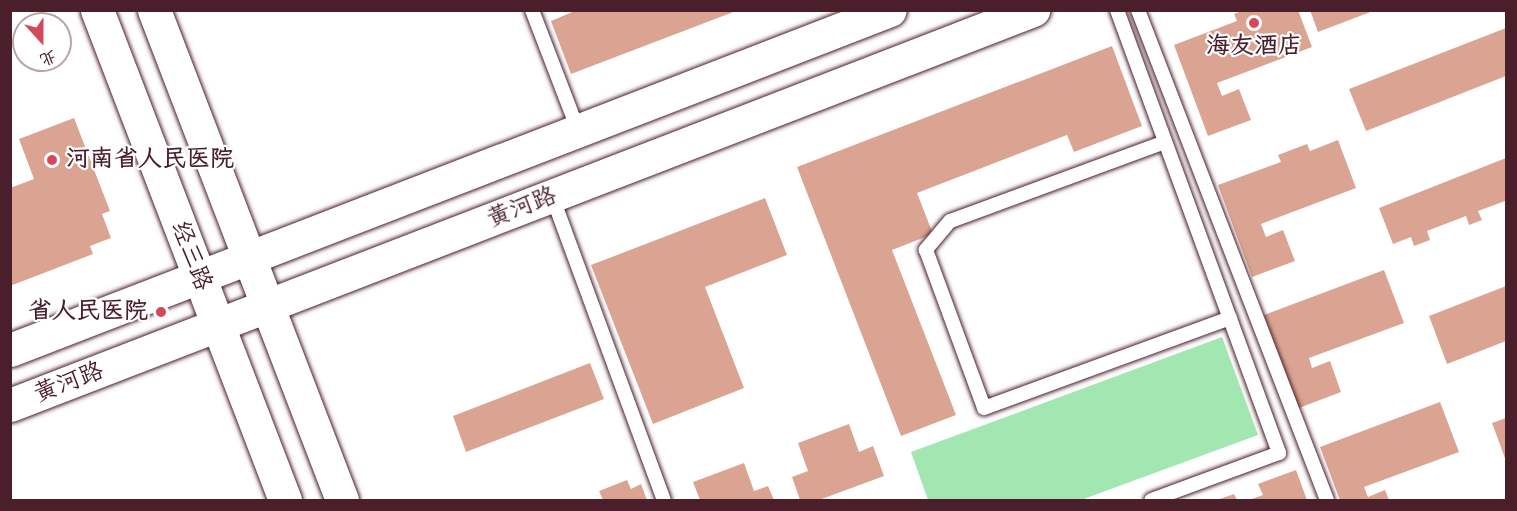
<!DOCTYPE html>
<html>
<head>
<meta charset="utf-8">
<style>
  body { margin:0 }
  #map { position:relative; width:1517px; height:511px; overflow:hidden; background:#fff; font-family:Mynerve,"LXGW WenKai TC",sans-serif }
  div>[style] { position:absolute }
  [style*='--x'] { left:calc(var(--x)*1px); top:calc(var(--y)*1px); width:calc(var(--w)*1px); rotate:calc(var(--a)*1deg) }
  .green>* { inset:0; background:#a2e6b1 }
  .building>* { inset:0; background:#dba492 }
  .roads { filter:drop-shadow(0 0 2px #4a1f2b) drop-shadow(0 0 2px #4a1f2b) }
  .service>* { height:14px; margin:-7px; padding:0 7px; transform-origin:7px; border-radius:7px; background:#fff }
  .secondary>* { height:33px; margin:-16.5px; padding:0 16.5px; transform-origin:16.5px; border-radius:16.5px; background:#fff }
  .dots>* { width:16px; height:16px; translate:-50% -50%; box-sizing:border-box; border:3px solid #fff; border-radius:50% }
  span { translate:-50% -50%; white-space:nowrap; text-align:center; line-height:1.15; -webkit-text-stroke:4.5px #fff; paint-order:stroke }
  .poi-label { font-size:24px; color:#4a1f2b; font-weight:700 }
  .left { translate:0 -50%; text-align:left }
  .right { translate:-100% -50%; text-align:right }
  .street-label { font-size:24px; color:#4a1f2b }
  .frame { position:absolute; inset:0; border:12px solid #4a1f2b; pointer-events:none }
  .north { position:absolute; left:12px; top:12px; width:60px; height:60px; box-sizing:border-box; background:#fff; border:2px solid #b7a5aa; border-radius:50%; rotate:159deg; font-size:16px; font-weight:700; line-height:24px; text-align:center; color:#4a1f2b }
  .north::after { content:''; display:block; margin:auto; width:21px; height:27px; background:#d1495b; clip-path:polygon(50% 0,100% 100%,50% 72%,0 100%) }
</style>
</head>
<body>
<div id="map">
  <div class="green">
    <i style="clip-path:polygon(1222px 337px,1258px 435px,1081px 500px,928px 500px,911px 452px)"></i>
  </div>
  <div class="building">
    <i style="clip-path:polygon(577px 10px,736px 10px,736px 11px,571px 74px,551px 21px)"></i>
    <i style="clip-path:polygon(1244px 10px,1298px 10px,1312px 47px,1217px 83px,1222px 96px,1239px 89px,1251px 120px,1208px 136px,1174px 45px,1237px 21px,1234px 14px)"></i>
    <i style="clip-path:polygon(1310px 10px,1373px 10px,1373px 11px,1318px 32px)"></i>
    <i style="clip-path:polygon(1506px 28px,1506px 76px,1366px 131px,1349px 89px)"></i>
    <i style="clip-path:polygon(1112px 46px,1142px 126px,1074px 152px,1067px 135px,917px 193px,933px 234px,892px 250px,956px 415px,901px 436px,797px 167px)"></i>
    <i style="clip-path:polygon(74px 118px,110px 211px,102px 214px,111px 238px,90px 246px,93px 254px,10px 286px,10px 188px,34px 179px,19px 139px)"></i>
    <i style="clip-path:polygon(1338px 140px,1356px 188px,1261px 224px,1266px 237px,1283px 230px,1295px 261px,1252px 277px,1218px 185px,1281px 162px,1278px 155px,1307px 144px,1310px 151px)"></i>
    <i style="clip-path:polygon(1506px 158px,1506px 205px,1505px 201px,1478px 211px,1482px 220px,1469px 225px,1466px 216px,1427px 231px,1430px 240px,1414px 246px,1411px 237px,1393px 244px,1379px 208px)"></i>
    <i style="clip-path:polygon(765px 198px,787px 255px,705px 287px,744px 388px,653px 424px,591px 265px)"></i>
    <i style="clip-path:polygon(1384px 270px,1404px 323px,1309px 358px,1312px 368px,1330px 361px,1341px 392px,1299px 408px,1264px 315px)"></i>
    <i style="clip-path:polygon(1506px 286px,1506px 341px,1447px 364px,1429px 316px)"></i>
    <i style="clip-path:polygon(590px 363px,604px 399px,466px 452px,453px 416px)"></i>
    <i style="clip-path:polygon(1440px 402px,1459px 452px,1364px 487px,1368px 497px,1385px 490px,1389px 500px,1340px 500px,1320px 447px)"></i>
    <i style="clip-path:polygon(1506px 418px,1506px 461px,1492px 423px)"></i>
    <i style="clip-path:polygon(849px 424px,859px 452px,873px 446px,884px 476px,819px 500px,800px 500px,792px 477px,808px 471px,798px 443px)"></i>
    <i style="clip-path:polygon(744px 463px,754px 491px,768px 486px,774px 500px,700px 500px,693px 482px)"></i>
    <i style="clip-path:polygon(1296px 470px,1307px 500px,1249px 500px,1263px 495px,1258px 484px)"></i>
    <i style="clip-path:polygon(627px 480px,631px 489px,641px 484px,647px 500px,603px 500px,599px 491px)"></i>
    <i style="clip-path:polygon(1234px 494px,1237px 500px,1217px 500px)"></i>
  </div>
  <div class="roads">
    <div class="service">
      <i style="--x:532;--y:10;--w:129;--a:69"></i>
      <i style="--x:1117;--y:10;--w:472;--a:69.9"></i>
      <i style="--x:1279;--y:453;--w:136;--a:159.8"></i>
      <i style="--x:1138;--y:10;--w:525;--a:68.91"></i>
      <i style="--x:1165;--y:142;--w:229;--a:159.8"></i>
      <i style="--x:950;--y:221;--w:38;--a:130"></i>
      <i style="--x:926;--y:250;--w:168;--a:69.8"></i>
      <i style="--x:984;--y:408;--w:262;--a:-20.1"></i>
      <i style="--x:552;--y:196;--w:324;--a:69.8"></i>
    </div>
    <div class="secondary">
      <i style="--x:97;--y:10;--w:525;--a:69.01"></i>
      <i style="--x:154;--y:10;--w:525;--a:69.01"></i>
      <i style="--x:10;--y:350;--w:943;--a:-21.12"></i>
      <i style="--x:10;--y:405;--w:1097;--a:-21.11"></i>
    </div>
  </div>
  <div class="dots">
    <i style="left:1254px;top:23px;background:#d1495b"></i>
    <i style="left:52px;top:160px;background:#d1495b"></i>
    <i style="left:161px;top:312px;background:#d1495b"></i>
  </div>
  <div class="poi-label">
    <span style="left:1254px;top:47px">海友酒店</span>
    <span class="left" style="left:66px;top:160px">河南省人民医院</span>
    <span class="right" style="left:148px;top:312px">省人民医院</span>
  </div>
  <div class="street-label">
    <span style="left:522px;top:208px;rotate:-21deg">黄河路</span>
    <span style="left:191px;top:256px;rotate:69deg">经三路</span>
    <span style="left:69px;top:383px;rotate:-21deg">黄河路</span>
  </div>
  <div class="frame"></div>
  <div class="north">北</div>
</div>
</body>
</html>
